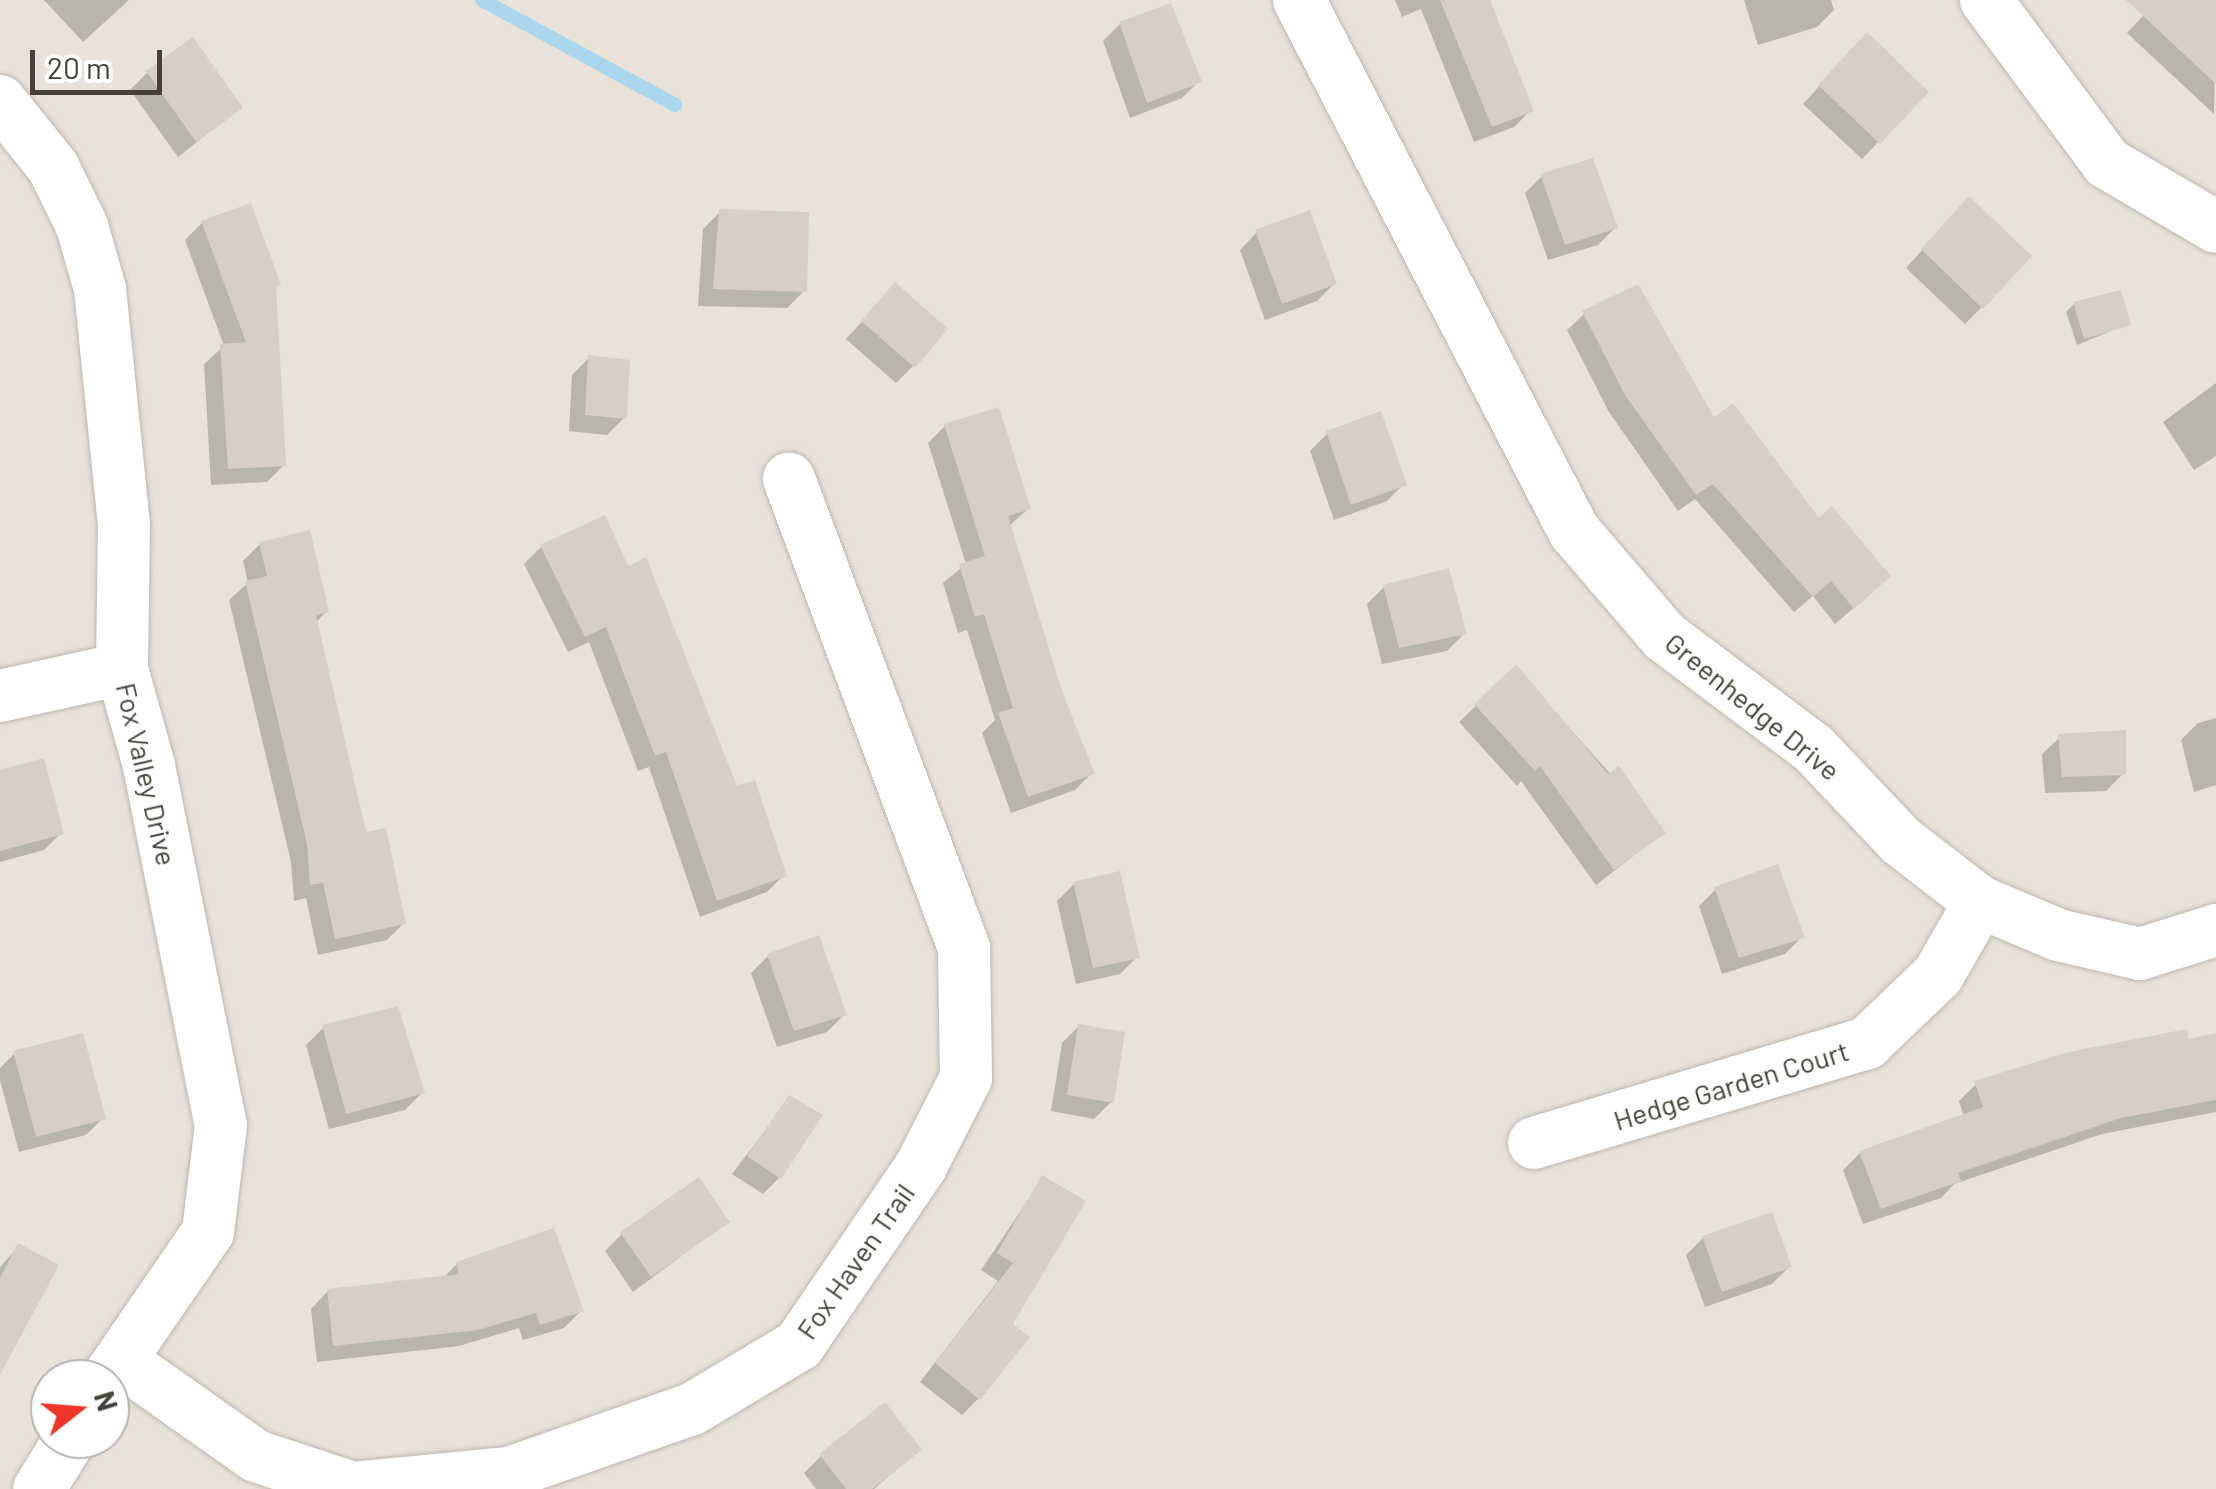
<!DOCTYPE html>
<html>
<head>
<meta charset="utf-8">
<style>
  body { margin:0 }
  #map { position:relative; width:2216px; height:1489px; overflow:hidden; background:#f4f0ea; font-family:Barlow,sans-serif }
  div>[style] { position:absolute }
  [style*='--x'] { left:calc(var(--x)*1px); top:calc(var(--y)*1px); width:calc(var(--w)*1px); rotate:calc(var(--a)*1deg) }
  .residential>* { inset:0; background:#e8e2d8 }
  .shadow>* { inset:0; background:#0003 }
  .stream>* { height:14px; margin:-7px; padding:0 7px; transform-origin:7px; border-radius:7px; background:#aad7ed }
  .building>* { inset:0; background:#d8cec3 }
  .roads { filter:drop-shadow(0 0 2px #bfb7ad) drop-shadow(0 0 2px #bfb7ad) }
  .minor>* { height:52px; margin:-26px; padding:0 26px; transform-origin:26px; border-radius:26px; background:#fff }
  span { translate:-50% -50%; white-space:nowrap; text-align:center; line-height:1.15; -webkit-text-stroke:9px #fff; paint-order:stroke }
  .street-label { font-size:28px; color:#484038 }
  .north { position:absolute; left:30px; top:1359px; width:100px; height:100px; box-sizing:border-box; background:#fff; border:2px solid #b6b3af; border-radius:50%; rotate:73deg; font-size:28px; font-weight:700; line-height:40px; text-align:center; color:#484038 }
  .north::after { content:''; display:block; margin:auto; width:35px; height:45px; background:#ee3527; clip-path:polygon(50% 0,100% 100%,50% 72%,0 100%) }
  .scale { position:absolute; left:30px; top:50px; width:132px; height:45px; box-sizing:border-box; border:5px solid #484038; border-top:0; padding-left:12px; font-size:30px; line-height:35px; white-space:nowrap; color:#484038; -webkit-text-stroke:8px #fff; paint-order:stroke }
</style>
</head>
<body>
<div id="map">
  <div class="residential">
    <i style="clip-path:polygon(evenodd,0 0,2216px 0,2216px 1489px,0 1489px,0 0,50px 1379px,110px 1379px,110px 1439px,50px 1439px,50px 1379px)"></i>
  </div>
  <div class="shadow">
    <i style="clip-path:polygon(44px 0,129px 0,83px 42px)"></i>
    <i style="clip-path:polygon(1395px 0,1473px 0,1531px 110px,1514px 127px,1474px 142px,1421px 9px,1402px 17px)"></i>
    <i style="clip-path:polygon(1744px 0,1831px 0,1834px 10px,1817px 27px,1758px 45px)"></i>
    <i style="clip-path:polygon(2158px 0,2216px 1px,2214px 114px,2127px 33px)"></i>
    <i style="clip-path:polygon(1120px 24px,1199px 81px,1182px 98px,1130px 118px,1103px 41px)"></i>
    <i style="clip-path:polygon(1850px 53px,1926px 92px,1862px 159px,1803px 104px)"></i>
    <i style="clip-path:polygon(147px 73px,240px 108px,178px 157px,130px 90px)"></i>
    <i style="clip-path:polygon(1542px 176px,1615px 228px,1598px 245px,1548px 260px,1525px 193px)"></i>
    <i style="clip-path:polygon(720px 212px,804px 291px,787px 308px,698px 306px,703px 229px)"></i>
    <i style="clip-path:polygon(1952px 217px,1982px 307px,1965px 324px,1906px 268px)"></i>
    <i style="clip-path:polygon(202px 223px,274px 289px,284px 465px,267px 482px,211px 485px,204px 364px,224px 346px,185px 240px)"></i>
    <i style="clip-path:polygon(1257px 232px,1334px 284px,1317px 301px,1265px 320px,1240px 250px)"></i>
    <i style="clip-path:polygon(879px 303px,913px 366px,896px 383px,846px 339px)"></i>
    <i style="clip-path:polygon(2074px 304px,2128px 324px,2077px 345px,2066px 312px)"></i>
    <i style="clip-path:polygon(1584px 314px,1713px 421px,1818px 522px,1871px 593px,1835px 624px,1813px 596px,1794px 612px,1695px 499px,1678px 511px,1609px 412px,1567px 330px)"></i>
    <i style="clip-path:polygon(589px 358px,624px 418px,607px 435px,569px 431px,572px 375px)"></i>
    <i style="clip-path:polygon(2216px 383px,2216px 456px,2194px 470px,2163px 422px)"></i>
    <i style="clip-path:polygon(945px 426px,1028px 509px,1009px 526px,1059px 692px,1092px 773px,1075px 790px,1011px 813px,982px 733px,995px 720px,967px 630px,958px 633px,943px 583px,966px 564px,928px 443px)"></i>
    <i style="clip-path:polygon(1327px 434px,1404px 484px,1387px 501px,1334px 520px,1310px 451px)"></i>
    <i style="clip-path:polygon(604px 518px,735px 790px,784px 875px,767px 892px,700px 917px,649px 767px,638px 771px,589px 642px,568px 652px,524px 564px,541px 547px)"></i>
    <i style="clip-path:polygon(260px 544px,326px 612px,315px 623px,364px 835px,404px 923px,387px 940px,318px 955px,306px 898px,294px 901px,291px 862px,229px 600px,248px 583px,243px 561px)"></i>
    <i style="clip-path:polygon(1384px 587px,1464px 634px,1447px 651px,1382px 664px,1367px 604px)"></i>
    <i style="clip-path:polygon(1516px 668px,1663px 833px,1596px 885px,1521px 781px,1517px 786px,1459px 722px)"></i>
    <i style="clip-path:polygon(2216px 718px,2216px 785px,2194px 792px,2181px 740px,2198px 723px)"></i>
    <i style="clip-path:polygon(2060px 737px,2123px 774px,2106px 791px,2045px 793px,2042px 754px)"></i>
    <i style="clip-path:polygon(0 772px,61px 833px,44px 850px,0 862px)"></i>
    <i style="clip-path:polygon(1074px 884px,1137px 957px,1120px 974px,1076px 984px,1057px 901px)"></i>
    <i style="clip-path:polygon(1716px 889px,1802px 937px,1785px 954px,1722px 974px,1699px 906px)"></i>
    <i style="clip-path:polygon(768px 956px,844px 1015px,827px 1032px,777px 1047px,751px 973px)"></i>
    <i style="clip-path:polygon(1079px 1026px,1111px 1102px,1094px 1119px,1051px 1111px,1062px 1043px)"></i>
    <i style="clip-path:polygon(323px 1028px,422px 1093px,405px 1110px,329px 1129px,306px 1045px)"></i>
    <i style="clip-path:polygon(2216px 1036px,2216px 1112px,2102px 1134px,1954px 1184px,1941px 1198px,1863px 1224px,1843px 1170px,1860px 1153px,1964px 1117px,1959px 1101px,1976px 1084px)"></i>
    <i style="clip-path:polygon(14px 1054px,103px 1118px,86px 1135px,19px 1152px,0 1080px,0 1068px)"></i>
    <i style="clip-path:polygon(790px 1098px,780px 1177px,763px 1194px,732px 1174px)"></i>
    <i style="clip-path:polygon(1043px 1178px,1010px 1325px,979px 1398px,962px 1415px,920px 1382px,998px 1281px,981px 1270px)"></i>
    <i style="clip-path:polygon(727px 1222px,633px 1292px,605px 1251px,622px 1234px)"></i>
    <i style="clip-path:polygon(1703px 1238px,1789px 1267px,1772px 1284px,1705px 1307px,1686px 1255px)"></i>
    <i style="clip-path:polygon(19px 1246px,0 1346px,0 1267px)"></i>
    <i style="clip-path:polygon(457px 1264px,581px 1311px,564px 1328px,523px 1340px,519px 1328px,459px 1346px,317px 1362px,311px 1309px,328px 1291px,442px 1279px)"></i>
    <i style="clip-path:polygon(919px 1450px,874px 1489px,816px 1489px,804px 1473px,821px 1456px)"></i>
  </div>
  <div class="stream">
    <i style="--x:482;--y:0;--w:220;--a:28.5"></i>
  </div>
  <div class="building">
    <i style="clip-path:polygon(1440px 0,1490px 0,1534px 111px,1492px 127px)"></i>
    <i style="clip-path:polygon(2126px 0,2216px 0,2216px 84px)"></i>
    <i style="clip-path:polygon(1171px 3px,1202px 82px,1147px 103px,1119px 22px)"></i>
    <i style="clip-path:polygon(1867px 32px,1929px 92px,1880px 144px,1818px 85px)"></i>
    <i style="clip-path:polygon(193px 37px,243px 108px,196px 142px,146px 71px)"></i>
    <i style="clip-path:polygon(1593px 158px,1618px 228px,1565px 245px,1540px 174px)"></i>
    <i style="clip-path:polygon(1969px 196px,2032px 256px,1983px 309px,1921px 249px)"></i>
    <i style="clip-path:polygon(251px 203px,281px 285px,276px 287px,286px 466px,228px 469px,220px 344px,246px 342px,201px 221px)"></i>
    <i style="clip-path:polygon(719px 209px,809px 212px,807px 292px,713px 289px)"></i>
    <i style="clip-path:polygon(1310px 210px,1337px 284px,1282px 304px,1255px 230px)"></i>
    <i style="clip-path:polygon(895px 282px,948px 329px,915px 368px,861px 321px)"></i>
    <i style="clip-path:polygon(1638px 284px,1714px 417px,1733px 403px,1819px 518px,1832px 506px,1891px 576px,1854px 609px,1831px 581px,1813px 597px,1713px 484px,1696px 495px,1625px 395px,1582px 311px)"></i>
    <i style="clip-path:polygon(2121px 290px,2131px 325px,2084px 339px,2073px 302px)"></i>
    <i style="clip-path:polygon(588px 355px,630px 360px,627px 419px,585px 415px)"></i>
    <i style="clip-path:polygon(999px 407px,1031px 509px,1008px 516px,1062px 691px,1095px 774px,1028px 797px,998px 713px,1013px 708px,984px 614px,975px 617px,959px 564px,985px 556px,944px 424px)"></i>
    <i style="clip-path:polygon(1381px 411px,1407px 485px,1351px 505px,1326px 431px)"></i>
    <i style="clip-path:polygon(605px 515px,628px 566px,646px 557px,737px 786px,755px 780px,787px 876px,717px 901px,666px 752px,655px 756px,606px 627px,585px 637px,540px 545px)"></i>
    <i style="clip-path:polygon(310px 530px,329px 612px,316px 615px,366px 832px,386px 828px,406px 924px,335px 939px,323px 883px,310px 885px,307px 844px,245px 581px,267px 576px,259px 542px)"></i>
    <i style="clip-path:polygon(1449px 568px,1467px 634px,1399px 648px,1383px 585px)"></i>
    <i style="clip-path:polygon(1516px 664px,1608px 774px,1619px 766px,1666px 833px,1614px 870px,1540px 766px,1535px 771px,1474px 704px)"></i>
    <i style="clip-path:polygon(2126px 730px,2126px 775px,2062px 777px,2058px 734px)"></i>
    <i style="clip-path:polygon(44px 758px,64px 834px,0 851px,0 770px)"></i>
    <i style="clip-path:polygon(1778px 864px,1805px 938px,1739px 958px,1714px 887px)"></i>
    <i style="clip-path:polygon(1120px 871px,1140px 958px,1093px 968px,1073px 882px)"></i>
    <i style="clip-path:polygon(819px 935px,847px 1015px,794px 1031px,767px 954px)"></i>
    <i style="clip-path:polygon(398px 1006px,425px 1093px,346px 1114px,322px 1025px)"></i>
    <i style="clip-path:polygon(1078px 1024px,1125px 1032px,1114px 1103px,1067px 1095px)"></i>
    <i style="clip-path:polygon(2187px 1029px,2189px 1039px,2216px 1033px,2216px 1100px,2121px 1118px,1958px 1173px,1961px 1181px,1881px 1209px,1859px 1151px,1983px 1107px,1974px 1081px,2069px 1052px)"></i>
    <i style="clip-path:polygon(83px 1033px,106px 1119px,36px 1137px,13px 1051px)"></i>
    <i style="clip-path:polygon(789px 1095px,823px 1115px,781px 1179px,747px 1156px)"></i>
    <i style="clip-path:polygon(1042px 1175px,1086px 1201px,1013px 1324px,1030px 1337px,980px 1400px,935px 1363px,1013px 1263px,997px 1253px)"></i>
    <i style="clip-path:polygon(699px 1177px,730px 1222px,651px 1277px,620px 1232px)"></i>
    <i style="clip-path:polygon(1772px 1212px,1792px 1267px,1722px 1292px,1702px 1236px)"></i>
    <i style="clip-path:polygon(554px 1228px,584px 1311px,540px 1325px,536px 1313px,478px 1330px,333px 1346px,327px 1289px,459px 1274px,456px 1262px)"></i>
    <i style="clip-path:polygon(18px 1243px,59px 1265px,0 1375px,0 1278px)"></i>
    <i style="clip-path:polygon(885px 1402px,922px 1450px,872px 1489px,846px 1489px,819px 1454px)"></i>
  </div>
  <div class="roads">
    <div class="minor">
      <i style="--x:1299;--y:0;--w:598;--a:62.62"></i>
      <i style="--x:1574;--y:531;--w:140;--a:49.4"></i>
      <i style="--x:1665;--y:637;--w:185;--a:36.9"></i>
      <i style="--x:1813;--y:748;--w:128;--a:46.6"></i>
      <i style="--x:1901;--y:841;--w:100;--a:37.7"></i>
      <i style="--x:1980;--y:902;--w:85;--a:22.9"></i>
      <i style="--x:2058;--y:935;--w:84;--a:13"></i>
      <i style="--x:2140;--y:954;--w:80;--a:-17.5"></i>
      <i style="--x:1986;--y:0;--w:203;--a:53.4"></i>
      <i style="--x:2107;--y:163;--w:126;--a:30.4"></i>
      <i style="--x:0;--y:101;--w:85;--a:51.2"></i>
      <i style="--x:53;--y:167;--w:66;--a:63.8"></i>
      <i style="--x:82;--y:226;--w:66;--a:74.1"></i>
      <i style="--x:100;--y:289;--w:236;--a:84.2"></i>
      <i style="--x:124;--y:524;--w:145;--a:90.8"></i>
      <i style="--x:122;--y:669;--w:101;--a:74.4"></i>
      <i style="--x:149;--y:766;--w:366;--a:78.7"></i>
      <i style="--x:221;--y:1125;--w:108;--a:96.9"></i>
      <i style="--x:208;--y:1232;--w:178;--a:124.5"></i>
      <i style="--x:0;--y:696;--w:125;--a:-12.5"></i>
      <i style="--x:1534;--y:1143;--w:348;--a:-16.7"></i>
      <i style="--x:1867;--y:1043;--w:98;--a:-43.8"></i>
      <i style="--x:1938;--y:975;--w:84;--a:-60.1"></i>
      <i style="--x:120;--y:1360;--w:166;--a:35.2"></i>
      <i style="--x:256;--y:1456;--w:102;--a:18.3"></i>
      <i style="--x:353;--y:1488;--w:157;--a:-5.5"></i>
      <i style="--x:509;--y:1473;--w:194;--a:-19.3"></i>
      <i style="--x:692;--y:1409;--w:125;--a:-30.9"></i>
      <i style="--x:799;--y:1345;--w:217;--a:-55.7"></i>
      <i style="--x:921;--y:1166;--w:99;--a:-62.9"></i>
      <i style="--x:966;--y:1078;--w:130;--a:-90.9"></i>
      <i style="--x:964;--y:948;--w:501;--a:-110.46"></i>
      <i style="--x:39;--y:1489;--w:59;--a:-58.2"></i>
    </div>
  </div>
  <div class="street-label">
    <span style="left:1753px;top:706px;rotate:39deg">Greenhedge Drive</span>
    <span style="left:147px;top:774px;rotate:77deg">Fox Valley Drive</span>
    <span style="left:1731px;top:1085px;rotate:-17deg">Hedge Garden Court</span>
    <span style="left:855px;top:1261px;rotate:-55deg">Fox Haven Trail</span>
  </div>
  <div class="north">N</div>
  <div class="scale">20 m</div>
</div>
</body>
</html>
